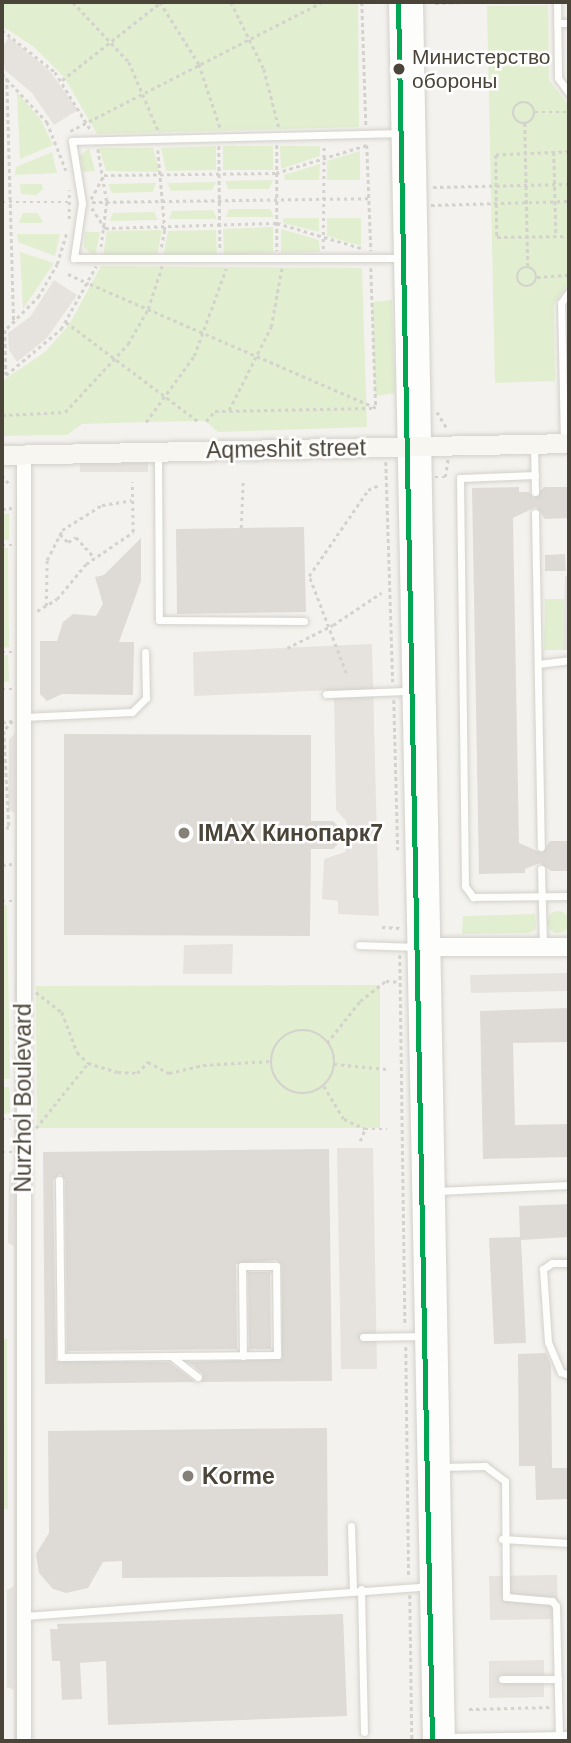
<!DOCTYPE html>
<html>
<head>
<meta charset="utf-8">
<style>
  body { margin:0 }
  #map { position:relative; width:571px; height:1743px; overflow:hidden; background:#f4f2ee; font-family:Arial,sans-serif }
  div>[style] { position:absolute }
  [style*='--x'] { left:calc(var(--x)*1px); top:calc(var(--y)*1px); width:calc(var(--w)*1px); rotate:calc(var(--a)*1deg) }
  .green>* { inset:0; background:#e1eecf }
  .round { border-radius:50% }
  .parking>* { inset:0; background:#e6e3df }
  .building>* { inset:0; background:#dedbd6 }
  .path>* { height:2.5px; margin-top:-1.25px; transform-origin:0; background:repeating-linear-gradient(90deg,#d3d2cc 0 3.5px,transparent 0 7px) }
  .path>.ring { margin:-1.25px; padding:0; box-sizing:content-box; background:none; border:2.5px solid #d3d2cc; border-radius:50% }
  .roads { filter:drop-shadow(0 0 2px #d2d0cb) drop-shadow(0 0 2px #d2d0cb) }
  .service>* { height:7px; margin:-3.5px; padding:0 3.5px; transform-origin:3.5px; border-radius:3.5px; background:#fdfdfc }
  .minor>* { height:14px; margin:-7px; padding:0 7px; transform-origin:7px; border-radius:7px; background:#fdfdfc }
  .tertiary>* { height:18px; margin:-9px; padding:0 9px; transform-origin:9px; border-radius:9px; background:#fdfdfc }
  .secondary>* { height:19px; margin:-9.5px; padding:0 9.5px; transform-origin:9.5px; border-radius:9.5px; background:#f7f6f1 }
  .bus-1>* { height:5px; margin:-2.5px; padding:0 2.5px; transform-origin:2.5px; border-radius:2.5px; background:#00a651 }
  .dots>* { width:19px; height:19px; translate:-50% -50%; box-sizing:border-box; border:4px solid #fff; border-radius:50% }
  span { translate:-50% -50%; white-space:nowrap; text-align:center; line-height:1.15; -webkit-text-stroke:5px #fff; paint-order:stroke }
  .bus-label { font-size:21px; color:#4b4439 }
  .left { translate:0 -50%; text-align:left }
  .street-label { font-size:23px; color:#4b4439 }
  .poi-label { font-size:23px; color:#4b4439; font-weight:700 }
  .frame { position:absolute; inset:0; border:4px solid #4b4439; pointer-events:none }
</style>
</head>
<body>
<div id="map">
  <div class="green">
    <i style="clip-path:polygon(2px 2px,358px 2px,359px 127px,97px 134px,64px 77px,34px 47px,2px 26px)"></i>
    <i style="clip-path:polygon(548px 5px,549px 80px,569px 106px,569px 282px,554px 304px,555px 381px,495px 383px,487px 6px)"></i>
    <i style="clip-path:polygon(17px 92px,41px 120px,53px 145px,20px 159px)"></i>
    <i style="clip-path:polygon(216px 146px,216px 170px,166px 171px,161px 148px)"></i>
    <i style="clip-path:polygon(273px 146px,273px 170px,223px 170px,223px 146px)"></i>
    <i style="clip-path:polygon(280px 146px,320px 146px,320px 156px,281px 169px)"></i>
    <i style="clip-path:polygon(89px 148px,95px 171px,83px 172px,80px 156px)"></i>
    <i style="clip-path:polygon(99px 148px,153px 148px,160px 172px,106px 171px)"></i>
    <i style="clip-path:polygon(360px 151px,360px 180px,327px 180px,327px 161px)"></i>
    <i style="clip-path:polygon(52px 152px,57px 173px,15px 175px,16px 167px)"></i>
    <i style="clip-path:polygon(320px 164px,319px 180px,285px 180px,284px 175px)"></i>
    <i style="clip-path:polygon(273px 180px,269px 189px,228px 189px,225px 181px)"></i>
    <i style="clip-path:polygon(216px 182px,212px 190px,171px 191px,167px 183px)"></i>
    <i style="clip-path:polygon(156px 183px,153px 192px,112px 193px,108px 184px)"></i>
    <i style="clip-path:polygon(20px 184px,42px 184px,43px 189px,36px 195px,21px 194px)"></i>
    <i style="clip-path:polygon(229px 209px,270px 209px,274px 217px,226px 217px)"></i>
    <i style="clip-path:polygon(213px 210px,217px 219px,169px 219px,172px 211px)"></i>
    <i style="clip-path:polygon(154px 212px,158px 220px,110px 221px,113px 213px)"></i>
    <i style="clip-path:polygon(23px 213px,38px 213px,43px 223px,19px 223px)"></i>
    <i style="clip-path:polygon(283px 218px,319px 218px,319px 232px,283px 223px)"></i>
    <i style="clip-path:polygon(327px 218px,361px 218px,361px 246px,327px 236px)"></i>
    <i style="clip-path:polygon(273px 227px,273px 253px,224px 255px,223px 229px)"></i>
    <i style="clip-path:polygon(281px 229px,319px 240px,320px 252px,281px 253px)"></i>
    <i style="clip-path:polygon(162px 230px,157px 256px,103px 257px,107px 231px)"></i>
    <i style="clip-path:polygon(216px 230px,217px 255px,163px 257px,168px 231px)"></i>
    <i style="clip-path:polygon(85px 232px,100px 232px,95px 257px,84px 247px)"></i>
    <i style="clip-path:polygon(17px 234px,60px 234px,55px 256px,18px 242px)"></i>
    <i style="clip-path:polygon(20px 252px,54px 263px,23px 309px)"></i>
    <i style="clip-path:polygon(101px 266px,362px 268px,367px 427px,218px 432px,205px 421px,146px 422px,82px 424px,67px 435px,2px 436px,2px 381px,45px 352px,69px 325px)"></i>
    <i style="clip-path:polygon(392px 300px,395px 393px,375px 396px,372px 302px)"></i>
    <i style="clip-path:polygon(2px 514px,9px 514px,9px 540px,2px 540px)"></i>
    <i style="clip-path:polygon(2px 548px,8px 548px,9px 647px,2px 648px)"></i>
    <i style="clip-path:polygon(545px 599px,564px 599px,563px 650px,544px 650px)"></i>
    <i style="clip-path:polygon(2px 655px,8px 655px,9px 682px,2px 682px)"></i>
    <i style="clip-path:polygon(2px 905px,7px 905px,10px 1079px,2px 1079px)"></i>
    <i class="round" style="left:547px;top:911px;width:22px;height:22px"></i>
    <i style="clip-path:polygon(535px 914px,536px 929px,529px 933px,462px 934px,463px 916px)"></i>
    <i style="clip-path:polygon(380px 985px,380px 1128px,37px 1128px,36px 986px)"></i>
    <i style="clip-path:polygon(2px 1087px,9px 1087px,10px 1113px,2px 1114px)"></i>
    <i style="clip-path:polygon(2px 1339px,7px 1339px,8px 1509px,2px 1509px)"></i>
  </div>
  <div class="parking">
    <i style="clip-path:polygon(9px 37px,49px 70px,78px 110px,54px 125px,32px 93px,5px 70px,2px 48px)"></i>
    <i style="clip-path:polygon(54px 280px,77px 295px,47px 338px,17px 362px,9px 350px,8px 333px,30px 317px)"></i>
    <i style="clip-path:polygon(148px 453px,148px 472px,80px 472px,80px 454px)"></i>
    <i style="clip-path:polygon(16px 493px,20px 493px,19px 1741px,14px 1741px,14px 1690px,7px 1687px,7px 1590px,14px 1586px,14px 1246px,8px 1243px,9px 1173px,14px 1169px,15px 813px,8px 809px,9px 740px,15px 733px)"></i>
    <i style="clip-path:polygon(565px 576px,569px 576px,569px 650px,563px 650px)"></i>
    <i style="clip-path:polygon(372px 644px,379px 916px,338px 914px,338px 901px,322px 899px,324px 859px,345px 852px,350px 835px,346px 821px,336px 810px,334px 690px,194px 696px,193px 652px)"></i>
    <i style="clip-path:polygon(233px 944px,232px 974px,183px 974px,184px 945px)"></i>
    <i style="clip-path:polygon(569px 973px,569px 991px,471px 993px,470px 975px)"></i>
    <i style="clip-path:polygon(337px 1148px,373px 1148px,377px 1369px,341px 1369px)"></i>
    <i style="clip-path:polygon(557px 1575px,558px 1619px,490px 1620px,489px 1576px)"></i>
    <i style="clip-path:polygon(544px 1660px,544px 1697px,489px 1698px,489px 1661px)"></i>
  </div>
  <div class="building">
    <i style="clip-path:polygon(519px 487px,519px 492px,529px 492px,534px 498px,544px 487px,569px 487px,569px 518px,545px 519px,536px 507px,513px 518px,519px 843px,542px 853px,550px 841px,569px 841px,569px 871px,551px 871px,540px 863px,525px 869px,525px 873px,479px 874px,472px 488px)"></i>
    <i style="clip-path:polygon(304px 527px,306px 612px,177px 614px,176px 529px)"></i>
    <i style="clip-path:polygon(141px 538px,141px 581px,119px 642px,134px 642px,133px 695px,62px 694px,47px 701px,40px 694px,40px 641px,57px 641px,63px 622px,73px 614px,96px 616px,103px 604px,95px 577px,104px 575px)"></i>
    <i style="clip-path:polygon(565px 554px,566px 571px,545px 571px,545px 555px)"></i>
    <i style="clip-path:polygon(64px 734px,311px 735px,311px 821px,333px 821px,338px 826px,338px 844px,333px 849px,311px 849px,310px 936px,64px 935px)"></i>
    <i style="clip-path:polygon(569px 1008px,569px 1042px,513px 1043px,515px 1125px,569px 1124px,569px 1157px,483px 1159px,480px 1011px)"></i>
    <i style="clip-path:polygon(329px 1149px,332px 1381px,201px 1382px,203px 1374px,189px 1362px,282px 1359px,282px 1266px,276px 1260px,236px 1264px,237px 1349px,67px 1351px,65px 1180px,60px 1174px,53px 1180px,56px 1361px,169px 1362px,195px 1382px,45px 1384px,43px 1152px)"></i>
    <i style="clip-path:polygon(569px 1204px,569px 1237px,521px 1240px,526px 1343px,494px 1344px,489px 1238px,520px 1237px,519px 1206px)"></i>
    <i style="clip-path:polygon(248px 1272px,270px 1272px,271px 1349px,249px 1349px)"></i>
    <i style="clip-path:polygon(546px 1353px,551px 1364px,552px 1468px,569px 1468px,569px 1499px,536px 1500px,535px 1466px,519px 1466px,518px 1354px)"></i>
    <i style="clip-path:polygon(327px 1428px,328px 1576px,122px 1578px,122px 1561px,103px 1562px,88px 1588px,66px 1593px,53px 1589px,39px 1573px,36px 1554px,49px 1533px,48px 1431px)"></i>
    <i style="clip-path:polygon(343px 1614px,347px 1716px,108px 1725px,106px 1661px,80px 1663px,82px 1699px,62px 1700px,60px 1661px,52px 1661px,50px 1629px,58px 1629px,57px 1624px)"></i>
  </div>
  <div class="path">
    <i style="--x:73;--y:2;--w:82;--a:47"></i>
    <i style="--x:129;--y:62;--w:74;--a:66.9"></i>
    <i style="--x:160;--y:2;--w:73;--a:57.8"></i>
    <i style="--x:199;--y:64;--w:70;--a:71.6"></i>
    <i style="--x:231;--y:2;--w:75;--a:63.8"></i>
    <i style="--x:264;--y:69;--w:61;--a:75.7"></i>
    <i style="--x:362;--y:2;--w:123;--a:88.1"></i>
    <i style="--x:435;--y:3;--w:36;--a:-2"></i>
    <i style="--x:2;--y:30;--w:68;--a:38.4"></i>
    <i style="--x:55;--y:72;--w:70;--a:58.3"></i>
    <i style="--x:2;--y:74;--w:66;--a:46.8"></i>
    <i style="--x:47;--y:122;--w:52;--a:68.4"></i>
    <i style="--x:7;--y:78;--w:246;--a:88.4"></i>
    <i style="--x:62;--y:80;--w:126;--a:-38.2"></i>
    <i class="ring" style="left:513px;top:102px;width:19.5px;height:19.5px"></i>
    <i style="--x:535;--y:112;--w:34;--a:0"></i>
    <i style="--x:525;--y:123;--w:143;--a:88.8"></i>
    <i style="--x:70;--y:131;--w:283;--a:-27.1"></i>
    <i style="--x:277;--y:145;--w:106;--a:90"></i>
    <i style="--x:367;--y:145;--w:106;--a:87.8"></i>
    <i style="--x:219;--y:146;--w:102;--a:89.4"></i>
    <i style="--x:98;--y:149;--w:54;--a:80.4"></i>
    <i style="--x:107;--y:202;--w:47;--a:97.3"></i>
    <i style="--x:158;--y:150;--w:80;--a:85"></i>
    <i style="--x:165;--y:230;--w:21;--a:101"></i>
    <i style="--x:554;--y:152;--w:84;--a:88.6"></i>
    <i style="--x:569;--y:152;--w:73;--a:177.6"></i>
    <i style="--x:496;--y:155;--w:82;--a:89.3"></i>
    <i style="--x:497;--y:237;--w:72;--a:-0.8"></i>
    <i style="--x:433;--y:187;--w:136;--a:-1.3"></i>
    <i style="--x:91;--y:199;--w:27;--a:-62"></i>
    <i style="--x:104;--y:175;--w:172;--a:-0.7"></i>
    <i style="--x:276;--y:173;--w:95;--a:-17.1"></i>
    <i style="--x:2;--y:202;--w:70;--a:0"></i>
    <i style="--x:92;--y:202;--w:277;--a:-0.8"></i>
    <i style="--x:431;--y:205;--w:138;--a:-1.7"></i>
    <i style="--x:92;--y:208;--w:24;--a:57"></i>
    <i style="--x:105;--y:228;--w:172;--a:-1.7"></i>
    <i style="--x:277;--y:223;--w:88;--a:16.6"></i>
    <i style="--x:69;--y:219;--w:29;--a:-90"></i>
    <i style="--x:323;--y:249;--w:105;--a:-89.5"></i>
    <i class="ring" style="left:517px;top:267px;width:17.5px;height:17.5px"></i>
    <i style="--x:371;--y:268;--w:140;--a:88"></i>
    <i style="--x:68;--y:274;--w:23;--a:25"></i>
    <i style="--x:537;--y:277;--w:32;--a:-4"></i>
    <i style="--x:90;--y:284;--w:312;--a:23.4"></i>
    <i style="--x:66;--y:322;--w:165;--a:36.9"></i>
    <i style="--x:5;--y:330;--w:45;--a:88.7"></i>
    <i style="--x:6;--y:375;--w:72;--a:-39.9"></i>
    <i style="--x:61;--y:329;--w:72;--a:-60.9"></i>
    <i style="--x:2;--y:333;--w:51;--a:-45"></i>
    <i style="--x:38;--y:297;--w:38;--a:-60"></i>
    <i style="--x:57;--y:264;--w:34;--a:-73"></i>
    <i style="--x:229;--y:410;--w:93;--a:-63.2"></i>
    <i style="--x:271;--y:327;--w:61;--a:-79.6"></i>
    <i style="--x:437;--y:412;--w:19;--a:58"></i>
    <i style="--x:2;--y:415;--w:63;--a:-2.7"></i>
    <i style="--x:65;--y:412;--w:93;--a:-47.2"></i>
    <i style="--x:128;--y:344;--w:40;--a:-60.3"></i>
    <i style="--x:148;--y:309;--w:45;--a:-72"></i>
    <i style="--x:206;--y:421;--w:13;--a:-48"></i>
    <i style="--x:215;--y:411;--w:158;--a:-1.1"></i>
    <i style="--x:146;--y:422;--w:82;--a:-54"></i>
    <i style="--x:194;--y:356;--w:93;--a:-69.8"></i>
    <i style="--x:386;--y:462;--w:220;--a:88.2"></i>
    <i style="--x:2;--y:475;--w:14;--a:51"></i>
    <i style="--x:435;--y:477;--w:10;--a:0"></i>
    <i style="--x:445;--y:477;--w:18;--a:-81"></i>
    <i style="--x:2;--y:509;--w:10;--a:-6"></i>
    <i style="--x:241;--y:528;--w:48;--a:-87.6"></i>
    <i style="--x:60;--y:534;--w:11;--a:45"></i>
    <i style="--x:68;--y:542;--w:9;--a:-32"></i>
    <i style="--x:76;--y:537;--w:28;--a:48"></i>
    <i style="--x:2;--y:545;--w:10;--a:0"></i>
    <i style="--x:46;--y:606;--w:46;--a:-88.8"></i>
    <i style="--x:47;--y:560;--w:34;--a:-63"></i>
    <i style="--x:62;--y:530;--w:47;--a:-32"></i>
    <i style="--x:102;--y:505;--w:30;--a:-9"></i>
    <i style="--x:37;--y:611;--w:23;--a:-31"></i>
    <i style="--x:57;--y:599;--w:45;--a:-50.4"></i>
    <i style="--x:86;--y:564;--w:57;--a:-34.2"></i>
    <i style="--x:133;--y:532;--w:50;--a:-91.1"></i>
    <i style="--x:287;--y:648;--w:51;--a:-26.6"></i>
    <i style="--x:333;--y:625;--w:58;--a:-33.7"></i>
    <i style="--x:2;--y:652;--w:10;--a:0"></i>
    <i style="--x:346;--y:673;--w:104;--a:-110.9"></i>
    <i style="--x:309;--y:576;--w:104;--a:-55.5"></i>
    <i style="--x:368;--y:490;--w:12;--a:-24"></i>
    <i style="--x:2;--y:689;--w:10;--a:0"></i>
    <i style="--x:394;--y:700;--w:150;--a:88.5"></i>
    <i style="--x:2;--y:722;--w:11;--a:-5"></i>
    <i style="--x:13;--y:721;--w:13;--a:132"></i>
    <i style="--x:4;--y:731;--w:97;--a:87"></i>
    <i style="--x:9;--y:828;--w:7;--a:180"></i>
    <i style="--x:2;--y:865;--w:10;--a:-6"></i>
    <i style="--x:2;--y:901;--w:10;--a:0"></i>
    <i style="--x:382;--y:927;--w:19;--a:3"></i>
    <i style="--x:400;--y:955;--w:371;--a:89.2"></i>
    <i style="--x:36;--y:992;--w:33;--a:38"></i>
    <i style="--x:62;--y:1012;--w:43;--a:69.4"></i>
    <i style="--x:77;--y:1052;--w:16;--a:45"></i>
    <i style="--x:88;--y:1063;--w:31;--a:17"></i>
    <i style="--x:118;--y:1072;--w:19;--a:3"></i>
    <i style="--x:137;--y:1073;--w:16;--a:-45"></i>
    <i style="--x:148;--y:1062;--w:24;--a:28"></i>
    <i style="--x:169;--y:1073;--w:35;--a:-13"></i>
    <i style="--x:203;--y:1065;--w:68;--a:-3.4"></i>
    <i class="ring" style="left:271px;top:1030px;width:61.5px;height:61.5px"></i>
    <i style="--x:327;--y:1043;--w:53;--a:-51.8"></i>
    <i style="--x:360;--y:1001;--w:33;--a:-38"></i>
    <i style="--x:386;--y:981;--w:14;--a:4"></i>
    <i style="--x:334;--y:1064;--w:53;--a:5.4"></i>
    <i style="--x:324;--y:1086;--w:39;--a:59"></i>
    <i style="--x:344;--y:1119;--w:23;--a:25"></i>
    <i style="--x:2;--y:1119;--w:10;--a:0"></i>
    <i style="--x:36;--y:1128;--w:83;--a:-51.3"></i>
    <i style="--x:360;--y:1141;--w:13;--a:-67"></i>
    <i style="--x:365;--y:1129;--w:22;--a:0"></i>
    <i style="--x:2;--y:1152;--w:10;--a:0"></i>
    <i style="--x:406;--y:1347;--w:231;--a:89.3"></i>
    <i style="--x:410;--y:1595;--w:146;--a:89.2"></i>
    <i style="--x:469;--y:1709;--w:81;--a:-1.4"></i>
  </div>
  <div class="roads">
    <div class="service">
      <i style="--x:557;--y:2;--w:76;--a:89.2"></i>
      <i style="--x:558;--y:78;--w:19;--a:54"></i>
      <i style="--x:557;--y:23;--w:12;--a:0"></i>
      <i style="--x:400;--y:133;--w:328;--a:178.6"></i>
      <i style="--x:72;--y:141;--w:63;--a:80.8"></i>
      <i style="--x:82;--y:203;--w:56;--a:98.3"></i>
      <i style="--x:74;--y:258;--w:328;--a:0"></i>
      <i style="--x:564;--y:442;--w:139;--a:-91.2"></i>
      <i style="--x:561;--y:303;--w:14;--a:-54"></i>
      <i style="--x:534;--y:447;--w:45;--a:88.7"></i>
      <i style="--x:158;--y:453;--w:167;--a:89.7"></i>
      <i style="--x:159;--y:620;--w:145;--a:0.4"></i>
      <i style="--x:535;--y:475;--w:75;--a:177.7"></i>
      <i style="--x:460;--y:478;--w:408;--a:89.3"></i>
      <i style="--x:465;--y:886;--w:14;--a:54"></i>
      <i style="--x:473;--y:897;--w:96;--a:-0.6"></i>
      <i style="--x:535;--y:513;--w:334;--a:89"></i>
      <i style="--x:538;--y:664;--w:31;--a:-7"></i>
      <i style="--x:326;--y:694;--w:82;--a:-2.1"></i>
      <i style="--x:24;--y:717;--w:108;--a:-2.7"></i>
      <i style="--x:132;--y:712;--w:20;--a:-45"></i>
      <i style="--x:146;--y:698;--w:46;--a:-91.2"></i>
      <i style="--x:541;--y:869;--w:76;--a:88.5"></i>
      <i style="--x:359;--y:945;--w:56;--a:2"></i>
      <i style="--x:59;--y:1180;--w:177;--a:89.4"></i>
      <i style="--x:61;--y:1357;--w:216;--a:-0.5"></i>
      <i style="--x:277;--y:1355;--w:89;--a:-90.6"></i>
      <i style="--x:276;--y:1266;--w:34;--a:180"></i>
      <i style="--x:242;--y:1266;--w:90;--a:89.4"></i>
      <i style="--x:437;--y:1191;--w:132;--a:-2.6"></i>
      <i style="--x:569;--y:1263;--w:17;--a:180"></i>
      <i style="--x:552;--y:1263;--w:11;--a:146"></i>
      <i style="--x:543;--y:1269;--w:73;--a:86.1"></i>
      <i style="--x:548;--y:1342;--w:33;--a:67"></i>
      <i style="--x:561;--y:1372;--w:9;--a:21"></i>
      <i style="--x:363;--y:1337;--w:62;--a:-0.9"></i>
      <i style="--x:171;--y:1356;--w:34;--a:38"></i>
      <i style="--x:442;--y:1467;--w:43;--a:-1.3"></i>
      <i style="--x:485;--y:1466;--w:25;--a:37"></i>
      <i style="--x:505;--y:1481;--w:116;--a:89.5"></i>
      <i style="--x:506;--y:1597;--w:46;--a:5"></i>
      <i style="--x:552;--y:1601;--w:6;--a:51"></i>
      <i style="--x:556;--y:1606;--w:133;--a:88.7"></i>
      <i style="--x:351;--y:1526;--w:64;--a:88.2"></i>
      <i style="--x:502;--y:1539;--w:67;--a:3.4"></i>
      <i style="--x:361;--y:1589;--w:143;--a:88.8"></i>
      <i style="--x:25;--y:1616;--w:405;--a:-4.2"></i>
      <i style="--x:502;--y:1679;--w:56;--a:0"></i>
    </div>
    <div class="minor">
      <i style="--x:24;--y:455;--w:1286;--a:90"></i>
      <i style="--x:446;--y:1741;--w:123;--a:-0.9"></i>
    </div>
    <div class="tertiary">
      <i style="--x:398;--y:2;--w:1739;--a:88.88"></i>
      <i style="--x:414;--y:2;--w:1739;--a:88.95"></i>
      <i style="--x:422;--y:947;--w:147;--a:0"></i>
    </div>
    <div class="secondary">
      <i style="--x:2;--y:455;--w:567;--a:-1.21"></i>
    </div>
  </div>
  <div class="bus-1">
    <i style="--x:398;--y:2;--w:1739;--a:88.88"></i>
  </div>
  <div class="dots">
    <i style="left:399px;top:69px;background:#4b4439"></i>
    <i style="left:184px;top:833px;background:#868178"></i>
    <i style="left:188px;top:1476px;background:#868178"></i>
  </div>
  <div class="bus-label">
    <span class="left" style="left:412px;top:69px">Министерство<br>обороны</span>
  </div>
  <div class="street-label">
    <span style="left:286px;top:449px;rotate:-1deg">Aqmeshit street</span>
    <span style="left:23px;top:1098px;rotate:-90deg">Nurzhol Boulevard</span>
  </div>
  <div class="poi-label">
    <span class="left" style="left:198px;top:833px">IMAX Кинопарк7</span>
    <span class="left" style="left:202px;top:1476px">Korme</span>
  </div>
  <div class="frame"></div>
</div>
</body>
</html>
